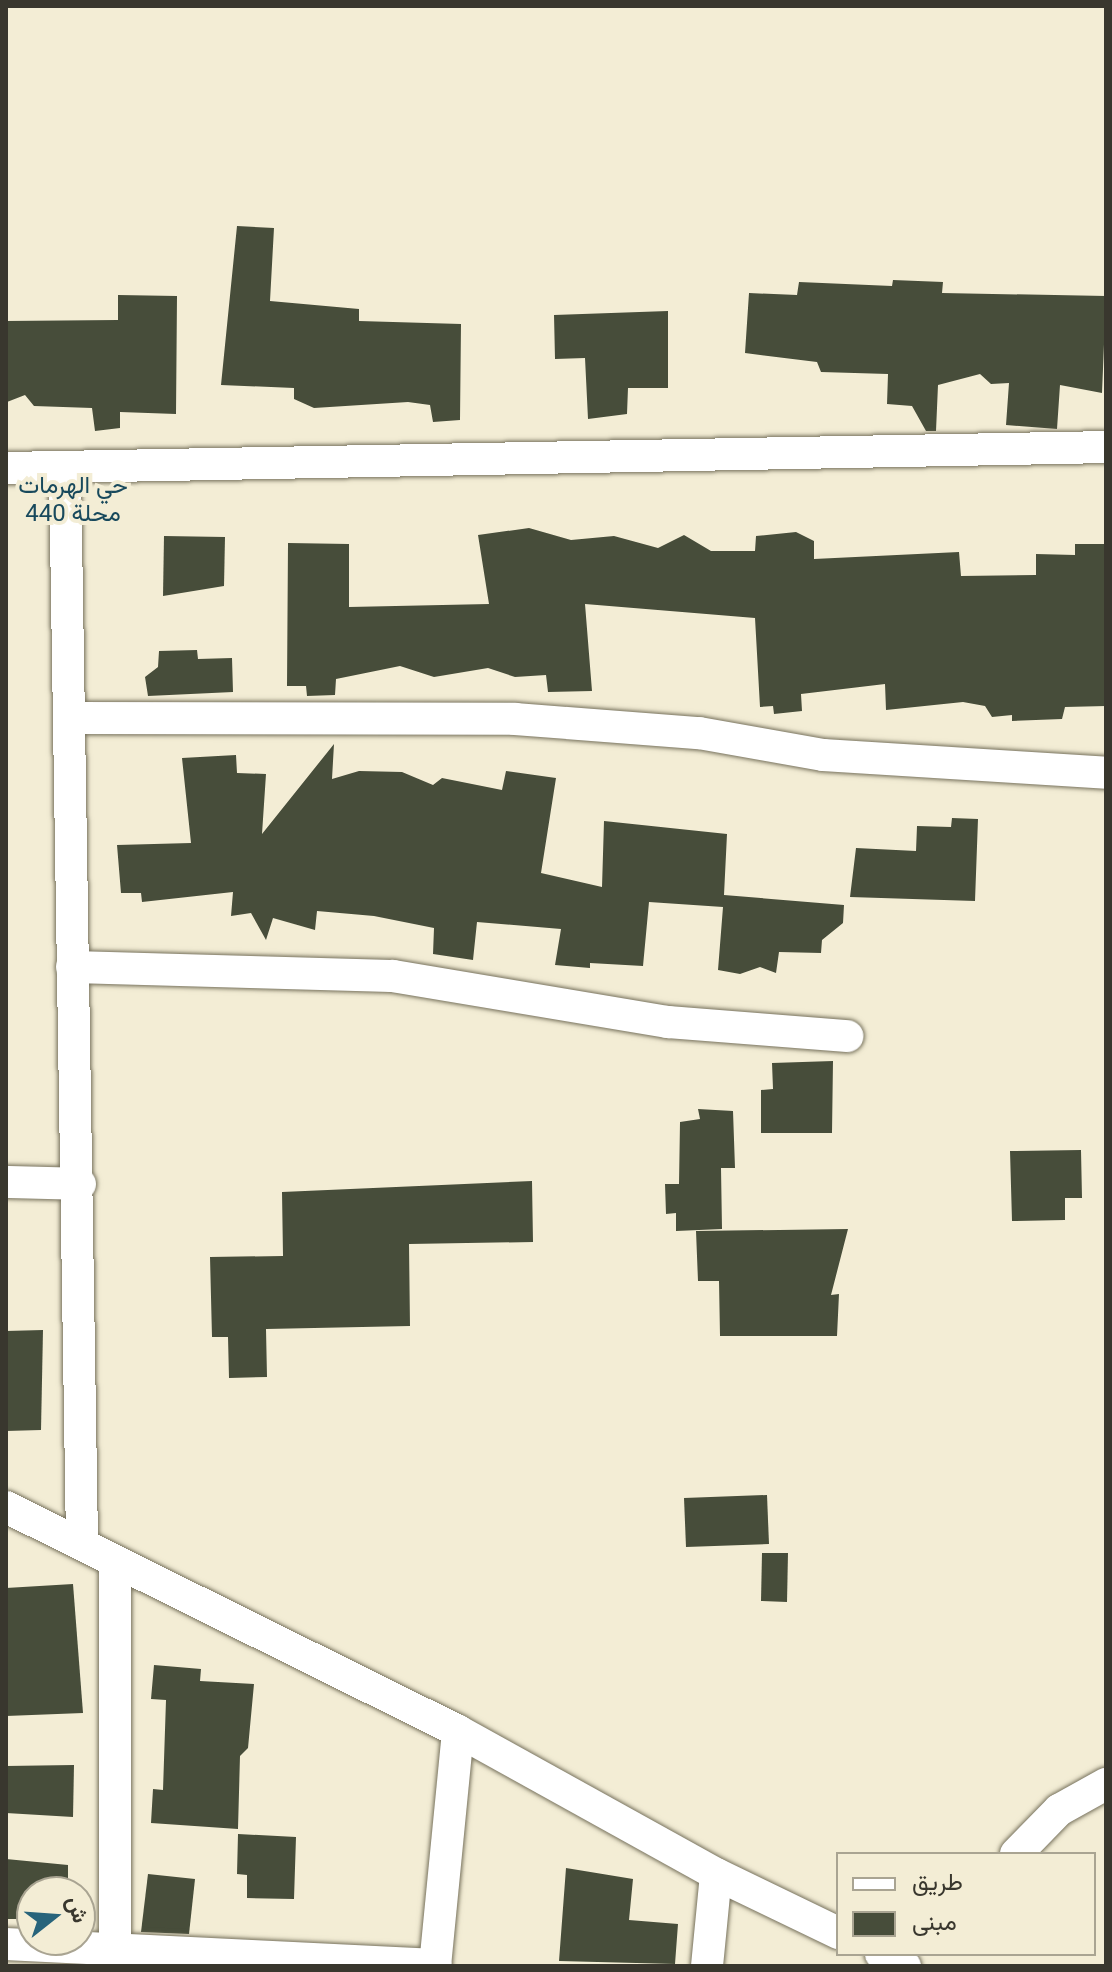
<!DOCTYPE html>
<html>
<head>
<meta charset="utf-8">
<style>
  body { margin:0 }
  #map { position:relative; width:1112px; height:1972px; overflow:hidden; background:#f3edd5; font-family:Roboto,Vazirmatn,sans-serif }
  div>[style] { position:absolute }
  [style*='--x'] { left:calc(var(--x)*1px); top:calc(var(--y)*1px); width:calc(var(--w)*1px); rotate:calc(var(--a)*1deg) }
  .building>* { inset:0; background:#474d3a }
  .roads { filter:drop-shadow(0 0 2px #77725d) drop-shadow(0 0 2px #77725d) }
  .street>* { height:32px; margin:-16px; padding:0 16px; transform-origin:16px; border-radius:16px; background:#fff }
  span { translate:-50% -50%; white-space:nowrap; text-align:center; line-height:1.15; -webkit-text-stroke:8px #f3edd5; paint-order:stroke }
  .neighbourhood-label { font-size:24px; color:#18495c }
  .frame { position:absolute; inset:0; border:8px solid #39372e; pointer-events:none }
  .legend { position:absolute; left:836px; top:1852px; width:260px; height:104px; box-sizing:border-box; background:#f3edd5; border:2px solid #a9a492; margin:0; padding:10px 14px; list-style:none; font-size:24px; color:#39372e }
  .legend li { display:flex; align-items:center; gap:16px; height:40px }
  .legend b { width:40px; border:2px solid #a9a492 }
  .north { position:absolute; left:16px; top:1876px; width:80px; height:80px; box-sizing:border-box; background:#f3edd5; border:2px solid #a9a492; border-radius:50%; rotate:73deg; font-size:22px; font-weight:700; line-height:32px; text-align:center; color:#39372e }
  .north::after { content:''; display:block; margin:auto; width:28px; height:36px; background:#28647b; clip-path:polygon(50% 0,100% 100%,50% 72%,0 100%) }
</style>
</head>
<body>
<div id="map">
  <div class="building">
    <i style="clip-path:polygon(237px 226px,274px 228px,270px 301px,359px 309px,359px 321px,461px 324px,460px 420px,433px 422px,430px 405px,408px 402px,314px 408px,294px 399px,294px 388px,221px 385px)"></i>
    <i style="clip-path:polygon(893px 280px,943px 282px,942px 293px,1106px 296px,1102px 393px,1060px 385px,1057px 429px,1006px 425px,1009px 383px,991px 384px,980px 374px,938px 385px,936px 431px,926px 431px,912px 406px,887px 404px,888px 374px,821px 372px,817px 362px,745px 353px,749px 293px,797px 295px,799px 282px,892px 286px)"></i>
    <i style="clip-path:polygon(118px 295px,177px 296px,176px 414px,120px 412px,120px 428px,95px 431px,92px 408px,34px 406px,25px 395px,7px 402px,6px 321px,118px 320px)"></i>
    <i style="clip-path:polygon(668px 311px,668px 388px,628px 388px,627px 414px,588px 419px,585px 358px,555px 359px,554px 315px)"></i>
    <i style="clip-path:polygon(529px 528px,571px 540px,614px 536px,658px 548px,684px 535px,711px 551px,755px 551px,756px 536px,796px 532px,814px 541px,814px 559px,959px 552px,961px 576px,1036px 575px,1036px 554px,1075px 555px,1075px 544px,1106px 544px,1106px 706px,1065px 707px,1062px 719px,1012px 721px,1012px 715px,992px 717px,985px 706px,963px 702px,886px 710px,885px 684px,801px 694px,802px 711px,774px 714px,773px 706px,760px 707px,755px 618px,585px 604px,592px 691px,548px 692px,546px 675px,515px 677px,488px 668px,434px 677px,400px 666px,336px 679px,335px 695px,307px 696px,306px 686px,287px 686px,288px 543px,349px 544px,349px 607px,489px 604px,478px 535px)"></i>
    <i style="clip-path:polygon(164px 536px,225px 537px,224px 586px,163px 596px)"></i>
    <i style="clip-path:polygon(197px 650px,198px 659px,232px 658px,233px 692px,148px 696px,145px 677px,158px 667px,159px 651px)"></i>
    <i style="clip-path:polygon(334px 744px,332px 779px,359px 771px,402px 772px,433px 785px,442px 778px,502px 790px,506px 771px,556px 778px,541px 873px,602px 887px,604px 821px,727px 834px,724px 895px,844px 905px,843px 923px,822px 940px,821px 953px,779px 952px,776px 973px,760px 967px,740px 974px,718px 970px,723px 907px,649px 902px,643px 966px,590px 963px,590px 968px,555px 965px,561px 929px,477px 922px,473px 960px,433px 954px,434px 928px,374px 916px,317px 911px,315px 930px,273px 918px,266px 940px,251px 913px,231px 916px,233px 892px,142px 902px,141px 893px,121px 893px,117px 845px,191px 843px,182px 758px,236px 755px,237px 773px,266px 774px,262px 834px)"></i>
    <i style="clip-path:polygon(952px 818px,978px 819px,975px 901px,850px 897px,856px 848px,916px 851px,917px 826px,951px 827px)"></i>
    <i style="clip-path:polygon(833px 1061px,832px 1133px,761px 1133px,761px 1090px,773px 1089px,772px 1063px)"></i>
    <i style="clip-path:polygon(698px 1109px,733px 1111px,735px 1168px,721px 1168px,722px 1229px,676px 1231px,676px 1213px,666px 1214px,665px 1184px,679px 1184px,680px 1122px,700px 1119px)"></i>
    <i style="clip-path:polygon(1081px 1150px,1082px 1198px,1065px 1198px,1065px 1220px,1012px 1221px,1010px 1151px)"></i>
    <i style="clip-path:polygon(532px 1181px,533px 1242px,409px 1244px,410px 1326px,266px 1329px,267px 1377px,229px 1378px,228px 1337px,212px 1337px,210px 1257px,283px 1256px,282px 1192px)"></i>
    <i style="clip-path:polygon(848px 1229px,831px 1295px,839px 1294px,837px 1336px,720px 1336px,719px 1281px,698px 1281px,696px 1231px)"></i>
    <i style="clip-path:polygon(43px 1330px,41px 1430px,6px 1431px,6px 1331px)"></i>
    <i style="clip-path:polygon(767px 1495px,769px 1544px,686px 1547px,684px 1498px)"></i>
    <i style="clip-path:polygon(762px 1553px,788px 1553px,787px 1602px,761px 1601px)"></i>
    <i style="clip-path:polygon(73px 1584px,83px 1713px,6px 1716px,6px 1588px)"></i>
    <i style="clip-path:polygon(154px 1665px,201px 1669px,200px 1681px,254px 1684px,248px 1748px,240px 1756px,238px 1829px,151px 1823px,153px 1789px,163px 1790px,166px 1700px,151px 1699px)"></i>
    <i style="clip-path:polygon(74px 1765px,73px 1817px,6px 1813px,6px 1766px)"></i>
    <i style="clip-path:polygon(238px 1834px,296px 1837px,294px 1899px,247px 1898px,247px 1875px,237px 1874px)"></i>
    <i style="clip-path:polygon(6px 1859px,68px 1865px,68px 1892px,32px 1892px,32px 1919px,6px 1919px)"></i>
    <i style="clip-path:polygon(566px 1868px,633px 1879px,629px 1920px,678px 1924px,675px 1964px,559px 1961px)"></i>
    <i style="clip-path:polygon(148px 1874px,195px 1879px,189px 1934px,141px 1932px)"></i>
  </div>
  <div class="roads">
    <div class="street">
      <i style="--x:6;--y:468;--w:1100;--a:-1.09"></i>
      <i style="--x:65;--y:471;--w:1072;--a:89.09"></i>
      <i style="--x:72;--y:718;--w:443;--a:0.1"></i>
      <i style="--x:515;--y:719;--w:185;--a:4.4"></i>
      <i style="--x:699;--y:733;--w:126;--a:10.1"></i>
      <i style="--x:823;--y:755;--w:284;--a:3.6"></i>
      <i style="--x:72;--y:967;--w:321;--a:1.6"></i>
      <i style="--x:393;--y:976;--w:279;--a:9.5"></i>
      <i style="--x:668;--y:1022;--w:180;--a:4.5"></i>
      <i style="--x:6;--y:1182;--w:74;--a:1.5"></i>
      <i style="--x:6;--y:1507;--w:504;--a:26.36"></i>
      <i style="--x:458;--y:1731;--w:295;--a:29"></i>
      <i style="--x:716;--y:1874;--w:136;--a:25.8"></i>
      <i style="--x:115;--y:1562;--w:383;--a:90"></i>
      <i style="--x:1016;--y:1854;--w:62;--a:-45.7"></i>
      <i style="--x:1059;--y:1810;--w:54;--a:-29"></i>
      <i style="--x:6;--y:1944;--w:430;--a:2.8"></i>
      <i style="--x:881;--y:1954;--w:27;--a:27"></i>
      <i style="--x:435;--y:1966;--w:236;--a:-84.4"></i>
      <i style="--x:707;--y:1966;--w:92;--a:-84.4"></i>
    </div>
  </div>
  <div class="neighbourhood-label">
    <span style="left:73px;top:500px">حي الهرمات<br>محلة 440</span>
  </div>
  <div class="frame"></div>
  <ul class="legend">
  <li><b style="height:10px;background:#fff"></b>طريق</li>
  <li><b style="height:22px;background:#474d3a"></b>مبنى</li>
  </ul>
  <div class="north">ش</div>
</div>
</body>
</html>
